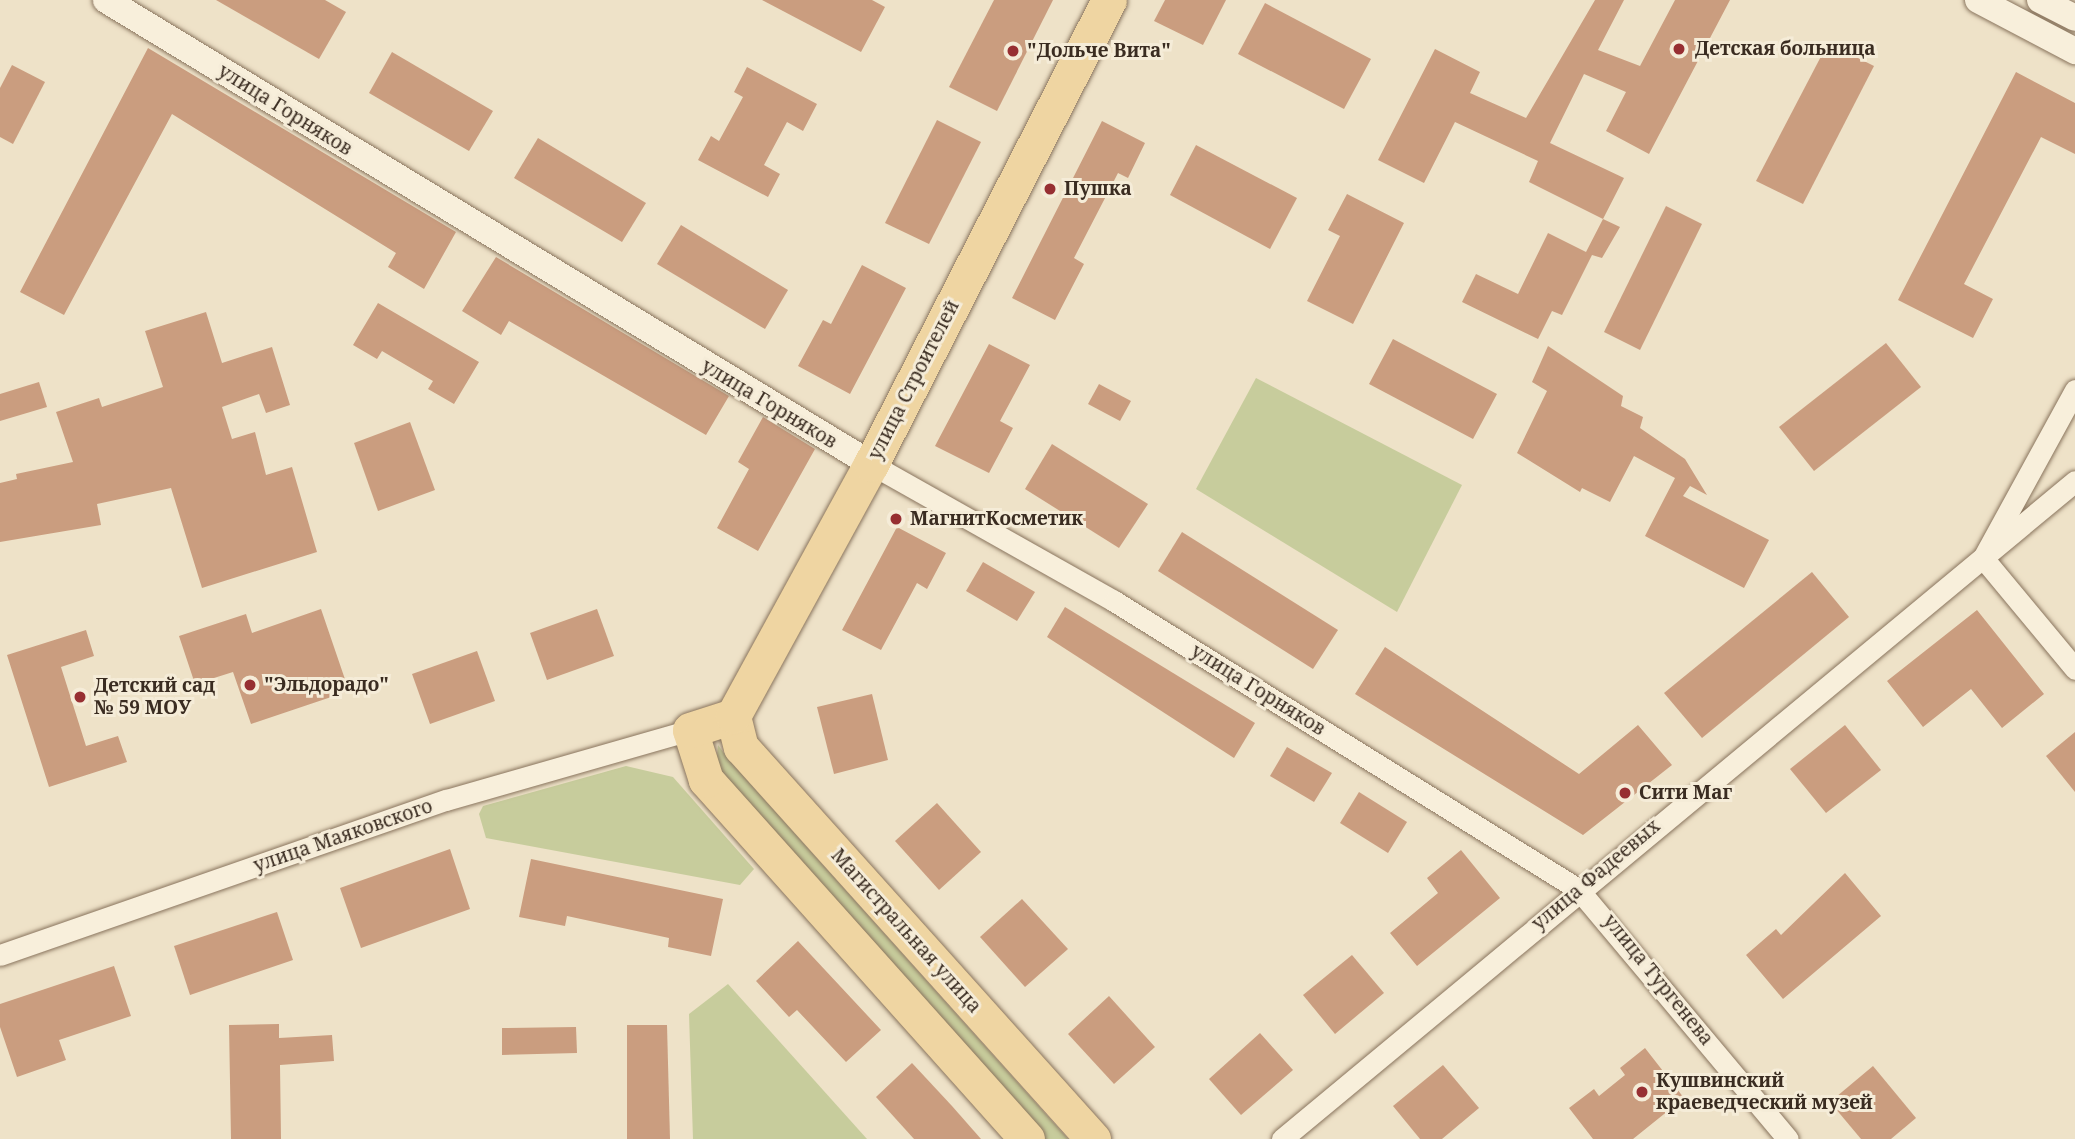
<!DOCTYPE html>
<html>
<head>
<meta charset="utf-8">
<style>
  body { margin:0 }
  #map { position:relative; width:2075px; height:1139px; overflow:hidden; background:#eee2c8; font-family:"Noto Serif",serif }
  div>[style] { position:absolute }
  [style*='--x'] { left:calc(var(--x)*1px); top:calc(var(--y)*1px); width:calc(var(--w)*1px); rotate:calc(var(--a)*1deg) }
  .green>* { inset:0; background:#c7cc9c }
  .building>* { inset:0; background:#ca9d7f }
  .roads { filter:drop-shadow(0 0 2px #89745d) drop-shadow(0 0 2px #89745d) }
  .minor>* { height:21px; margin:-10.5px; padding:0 10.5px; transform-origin:10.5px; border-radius:10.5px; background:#f8efdb }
  .tertiary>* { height:26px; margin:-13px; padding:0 13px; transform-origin:13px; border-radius:13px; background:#f8efdb }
  .primary>* { height:35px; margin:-17.5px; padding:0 17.5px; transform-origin:17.5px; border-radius:17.5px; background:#efd5a2 }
  .dots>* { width:19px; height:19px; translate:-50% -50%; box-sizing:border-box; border:4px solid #f5ecd8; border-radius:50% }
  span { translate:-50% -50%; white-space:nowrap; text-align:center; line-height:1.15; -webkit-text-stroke:6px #f5ecd8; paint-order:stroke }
  .poi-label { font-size:19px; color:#3a2c21; font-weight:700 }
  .left { translate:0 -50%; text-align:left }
  .street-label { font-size:19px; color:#3a2c21 }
</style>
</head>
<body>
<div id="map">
  <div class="green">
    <i style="clip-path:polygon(1256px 378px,1462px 485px,1397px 612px,1196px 489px)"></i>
    <i style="clip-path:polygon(718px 745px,729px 760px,1068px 1139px,1042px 1139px,716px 766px)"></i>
    <i style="clip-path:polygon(626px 766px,673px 777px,754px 869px,740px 885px,486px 838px,479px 814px,483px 806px)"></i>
    <i style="clip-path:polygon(728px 984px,867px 1139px,693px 1139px,689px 1014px)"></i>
  </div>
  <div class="building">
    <i style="clip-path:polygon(216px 0,325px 0,346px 12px,319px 59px)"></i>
    <i style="clip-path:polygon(762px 0,872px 0,885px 7px,861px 52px)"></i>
    <i style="clip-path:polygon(994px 0,1053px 0,997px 111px,949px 87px)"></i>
    <i style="clip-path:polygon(1165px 0,1226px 0,1203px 45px,1154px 21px)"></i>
    <i style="clip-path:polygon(1595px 0,1624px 0,1598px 50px,1640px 66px,1675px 0,1730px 0,1649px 154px,1606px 131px,1626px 92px,1584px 74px,1550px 143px,1624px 178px,1603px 219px,1529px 182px,1538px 161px,1455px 122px,1424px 183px,1378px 160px,1435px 49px,1480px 72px,1470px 93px,1526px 118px)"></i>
    <i style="clip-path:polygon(1265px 3px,1371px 59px,1344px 109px,1238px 54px)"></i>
    <i style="clip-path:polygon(1828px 43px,1874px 66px,1803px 204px,1756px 181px)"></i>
    <i style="clip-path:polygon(148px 48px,456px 232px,424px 289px,388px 267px,396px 253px,172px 114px,64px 315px,20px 292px)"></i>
    <i style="clip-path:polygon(392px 52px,493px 111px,469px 151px,369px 93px)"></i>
    <i style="clip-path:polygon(12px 65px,45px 82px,13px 144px,0 137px,0 88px)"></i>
    <i style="clip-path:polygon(747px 67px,817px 104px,803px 131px,787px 122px,764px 165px,780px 174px,768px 197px,698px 160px,711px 136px,719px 141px,743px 97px,734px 92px)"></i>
    <i style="clip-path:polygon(2016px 72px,2075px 103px,2075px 154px,2041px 137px,1964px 284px,1993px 299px,1973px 338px,1898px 300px)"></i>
    <i style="clip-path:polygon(937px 120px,981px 142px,929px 244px,885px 223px)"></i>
    <i style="clip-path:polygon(1102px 121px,1145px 143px,1128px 178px,1118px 173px,1074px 258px,1084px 264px,1055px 320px,1012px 298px)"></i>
    <i style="clip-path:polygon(538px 138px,646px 203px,622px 242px,514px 178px)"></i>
    <i style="clip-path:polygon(1196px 145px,1297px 198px,1270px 249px,1170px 195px)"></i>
    <i style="clip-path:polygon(1347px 194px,1404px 223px,1353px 324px,1307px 301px,1340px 236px,1328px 230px)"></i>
    <i style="clip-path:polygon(1666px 206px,1702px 224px,1640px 350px,1604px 332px)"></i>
    <i style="clip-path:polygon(1603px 219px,1620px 227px,1602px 258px,1592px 255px,1562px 315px,1552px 311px,1538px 339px,1462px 302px,1476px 274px,1518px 294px,1548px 233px,1586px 252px)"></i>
    <i style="clip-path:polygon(681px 225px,788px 290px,765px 329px,657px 264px)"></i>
    <i style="clip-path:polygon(496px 257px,729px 396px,706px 435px,509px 321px,501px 335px,462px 311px)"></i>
    <i style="clip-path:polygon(862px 265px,906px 288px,850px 394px,798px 366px,823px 320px,831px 324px)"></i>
    <i style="clip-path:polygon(378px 303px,479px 362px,454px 404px,428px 389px,433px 381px,382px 351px,377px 359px,353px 345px)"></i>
    <i style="clip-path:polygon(206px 312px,222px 363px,272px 347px,290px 405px,266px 413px,259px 394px,222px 407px,232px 439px,255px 432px,266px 475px,292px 467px,317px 552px,202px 588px,171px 488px,97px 504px,101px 525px,0 542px,0 483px,17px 479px,16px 474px,73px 462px,56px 412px,99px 398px,102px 407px,163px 387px,145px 331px)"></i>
    <i style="clip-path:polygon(1393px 339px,1497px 394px,1473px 439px,1369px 384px)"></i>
    <i style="clip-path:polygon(1886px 343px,1921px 387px,1814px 471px,1779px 427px)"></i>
    <i style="clip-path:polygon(989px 344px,1030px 365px,1000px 421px,1013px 428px,989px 473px,935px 446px)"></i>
    <i style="clip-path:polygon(1548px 346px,1623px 396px,1621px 406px,1643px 417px,1640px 428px,1685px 459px,1707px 495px,1690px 486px,1683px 496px,1769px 540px,1744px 588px,1645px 536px,1675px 478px,1634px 456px,1610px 502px,1582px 488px,1580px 492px,1517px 453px,1547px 391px,1532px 382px)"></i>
    <i style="clip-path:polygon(39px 382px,47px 407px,0 421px,0 394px)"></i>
    <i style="clip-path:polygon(1099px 384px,1131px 401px,1120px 421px,1088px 404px)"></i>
    <i style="clip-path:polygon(763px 417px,815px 449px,758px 551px,717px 528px,749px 469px,738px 462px)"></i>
    <i style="clip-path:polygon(410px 422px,435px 490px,378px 511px,354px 443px)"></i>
    <i style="clip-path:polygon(1052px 444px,1148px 504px,1119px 548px,1025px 489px)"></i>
    <i style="clip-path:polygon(897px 527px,946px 553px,927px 589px,917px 583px,881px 650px,842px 630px)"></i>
    <i style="clip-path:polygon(1182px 532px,1338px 630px,1313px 669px,1158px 571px)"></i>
    <i style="clip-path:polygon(983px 562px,1035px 592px,1017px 621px,966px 591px)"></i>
    <i style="clip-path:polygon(1812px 572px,1849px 617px,1702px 738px,1664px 693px)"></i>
    <i style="clip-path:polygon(1065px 607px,1255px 723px,1234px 758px,1047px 637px)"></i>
    <i style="clip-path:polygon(321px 609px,349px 691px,251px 724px,233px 672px,195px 684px,179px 636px,246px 614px,252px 633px)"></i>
    <i style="clip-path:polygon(597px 609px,614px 656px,547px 680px,530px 633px)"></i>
    <i style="clip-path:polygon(1977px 610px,2044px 694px,2002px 728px,1971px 689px,1923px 727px,1887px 681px)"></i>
    <i style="clip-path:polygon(86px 630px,94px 656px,61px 667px,86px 746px,118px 736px,127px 762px,49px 787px,7px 655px)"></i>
    <i style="clip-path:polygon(1385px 647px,1579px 774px,1638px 725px,1672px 765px,1583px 835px,1355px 694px)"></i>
    <i style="clip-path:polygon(477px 651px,495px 701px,430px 724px,412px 674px)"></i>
    <i style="clip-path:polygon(872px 694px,888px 760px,834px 774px,817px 707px)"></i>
    <i style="clip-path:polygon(1845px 725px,1881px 770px,1826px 813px,1790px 769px)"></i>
    <i style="clip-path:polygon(2075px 732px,2075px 792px,2046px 756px)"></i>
    <i style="clip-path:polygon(1287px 747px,1332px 773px,1314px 802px,1270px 776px)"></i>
    <i style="clip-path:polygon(1359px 792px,1407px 822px,1388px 853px,1340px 823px)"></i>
    <i style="clip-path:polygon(937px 803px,981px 852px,939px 890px,895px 841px)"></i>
    <i style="clip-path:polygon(450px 849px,470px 909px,361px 948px,340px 888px)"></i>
    <i style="clip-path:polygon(1461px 850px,1500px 898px,1417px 966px,1390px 933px,1438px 893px,1427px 878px)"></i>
    <i style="clip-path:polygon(531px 859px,723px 899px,711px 956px,668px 947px,669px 938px,567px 916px,565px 926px,519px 917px)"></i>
    <i style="clip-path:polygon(1845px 873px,1881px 916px,1783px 999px,1746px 955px,1776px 929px,1781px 935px)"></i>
    <i style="clip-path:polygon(1022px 899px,1068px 949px,1025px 987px,980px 937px)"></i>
    <i style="clip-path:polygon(277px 912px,293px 960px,190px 995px,174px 946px)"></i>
    <i style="clip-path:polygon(798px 941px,881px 1030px,846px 1062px,797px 1010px,789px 1017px,756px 981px)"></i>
    <i style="clip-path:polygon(1352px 955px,1384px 993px,1335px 1034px,1303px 995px)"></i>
    <i style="clip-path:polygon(114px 966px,131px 1016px,59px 1040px,66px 1060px,17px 1077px,0 1027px,0 1004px)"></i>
    <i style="clip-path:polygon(1109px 996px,1155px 1047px,1114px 1084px,1068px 1034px)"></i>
    <i style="clip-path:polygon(279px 1024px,279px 1038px,332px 1035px,334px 1061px,280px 1065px,281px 1139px,231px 1139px,229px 1025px)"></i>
    <i style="clip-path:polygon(627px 1025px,667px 1025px,670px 1139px,627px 1139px)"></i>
    <i style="clip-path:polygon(576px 1027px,577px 1053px,502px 1055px,502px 1028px)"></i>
    <i style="clip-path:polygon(1260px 1033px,1293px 1070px,1241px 1115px,1209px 1079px)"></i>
    <i style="clip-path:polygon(1645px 1048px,1684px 1098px,1633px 1139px,1593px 1139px,1569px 1108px,1594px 1089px,1599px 1096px,1625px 1075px,1620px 1068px)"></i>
    <i style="clip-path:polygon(912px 1063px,952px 1106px,981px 1139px,914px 1139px,876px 1097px)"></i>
    <i style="clip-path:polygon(1443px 1065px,1479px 1108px,1442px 1139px,1420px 1139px,1393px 1106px)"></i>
    <i style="clip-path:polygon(1873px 1066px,1916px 1118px,1891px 1139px,1861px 1139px,1830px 1102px)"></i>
  </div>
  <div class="roads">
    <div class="minor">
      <i style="--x:2075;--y:390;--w:192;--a:118.7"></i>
      <i style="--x:1983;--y:558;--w:144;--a:50.3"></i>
      <i style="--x:871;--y:464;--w:279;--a:29.4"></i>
      <i style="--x:1114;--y:601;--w:546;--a:31.83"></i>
      <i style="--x:1578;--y:889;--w:326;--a:50"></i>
      <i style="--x:0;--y:955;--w:472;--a:-19.2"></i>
      <i style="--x:446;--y:800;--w:254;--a:-16"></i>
      <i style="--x:1282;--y:1139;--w:1030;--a:-39.68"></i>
    </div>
    <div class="tertiary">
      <i style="--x:106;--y:0;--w:895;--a:31.24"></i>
      <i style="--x:1978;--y:0;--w:110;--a:27.7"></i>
      <i style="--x:2040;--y:0;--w:39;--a:27"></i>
    </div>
    <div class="primary">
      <i style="--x:733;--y:716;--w:32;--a:76"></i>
      <i style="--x:741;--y:747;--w:527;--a:48.08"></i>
      <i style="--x:1027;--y:1139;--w:482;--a:-131.8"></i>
      <i style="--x:706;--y:780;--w:52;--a:-107.7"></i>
      <i style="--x:690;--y:730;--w:45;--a:-18"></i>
      <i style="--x:733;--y:716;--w:287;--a:-61.3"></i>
      <i style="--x:871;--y:464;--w:521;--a:-62.85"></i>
    </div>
  </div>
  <div class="dots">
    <i style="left:1679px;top:49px;background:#972f32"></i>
    <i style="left:1013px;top:51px;background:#972f32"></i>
    <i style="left:1050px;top:189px;background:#972f32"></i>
    <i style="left:896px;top:519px;background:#972f32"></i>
    <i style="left:250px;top:685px;background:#972f32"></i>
    <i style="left:80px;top:697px;background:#972f32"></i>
    <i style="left:1625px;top:793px;background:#972f32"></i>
    <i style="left:1642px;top:1092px;background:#972f32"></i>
  </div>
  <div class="poi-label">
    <span class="left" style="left:1695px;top:49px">Детская больница</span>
    <span class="left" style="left:1027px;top:51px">"Дольче Вита"</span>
    <span class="left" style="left:1064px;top:189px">Пушка</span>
    <span class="left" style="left:910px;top:519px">МагнитКосметик</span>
    <span class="left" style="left:264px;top:685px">"Эльдорадо"</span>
    <span class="left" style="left:94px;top:697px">Детский сад<br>№ 59 МОУ</span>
    <span class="left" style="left:1639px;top:793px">Сити Маг</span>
    <span class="left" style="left:1656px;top:1092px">Кушвинский<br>краеведческий музей</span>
  </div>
  <div class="street-label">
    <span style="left:285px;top:110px;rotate:32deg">улица Горняков</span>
    <span style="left:914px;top:380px;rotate:-63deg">улица Строителей</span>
    <span style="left:769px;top:404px;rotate:31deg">улица Горняков</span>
    <span style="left:1258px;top:690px;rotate:32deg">улица Горняков</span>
    <span style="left:343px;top:836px;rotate:-19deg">улица Маяковского</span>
    <span style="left:1596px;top:875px;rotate:-40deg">улица Фадеевых</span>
    <span style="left:906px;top:931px;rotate:48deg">Магистральная улица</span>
    <span style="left:1658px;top:980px;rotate:51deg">улица Тургенева</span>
  </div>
</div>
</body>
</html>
